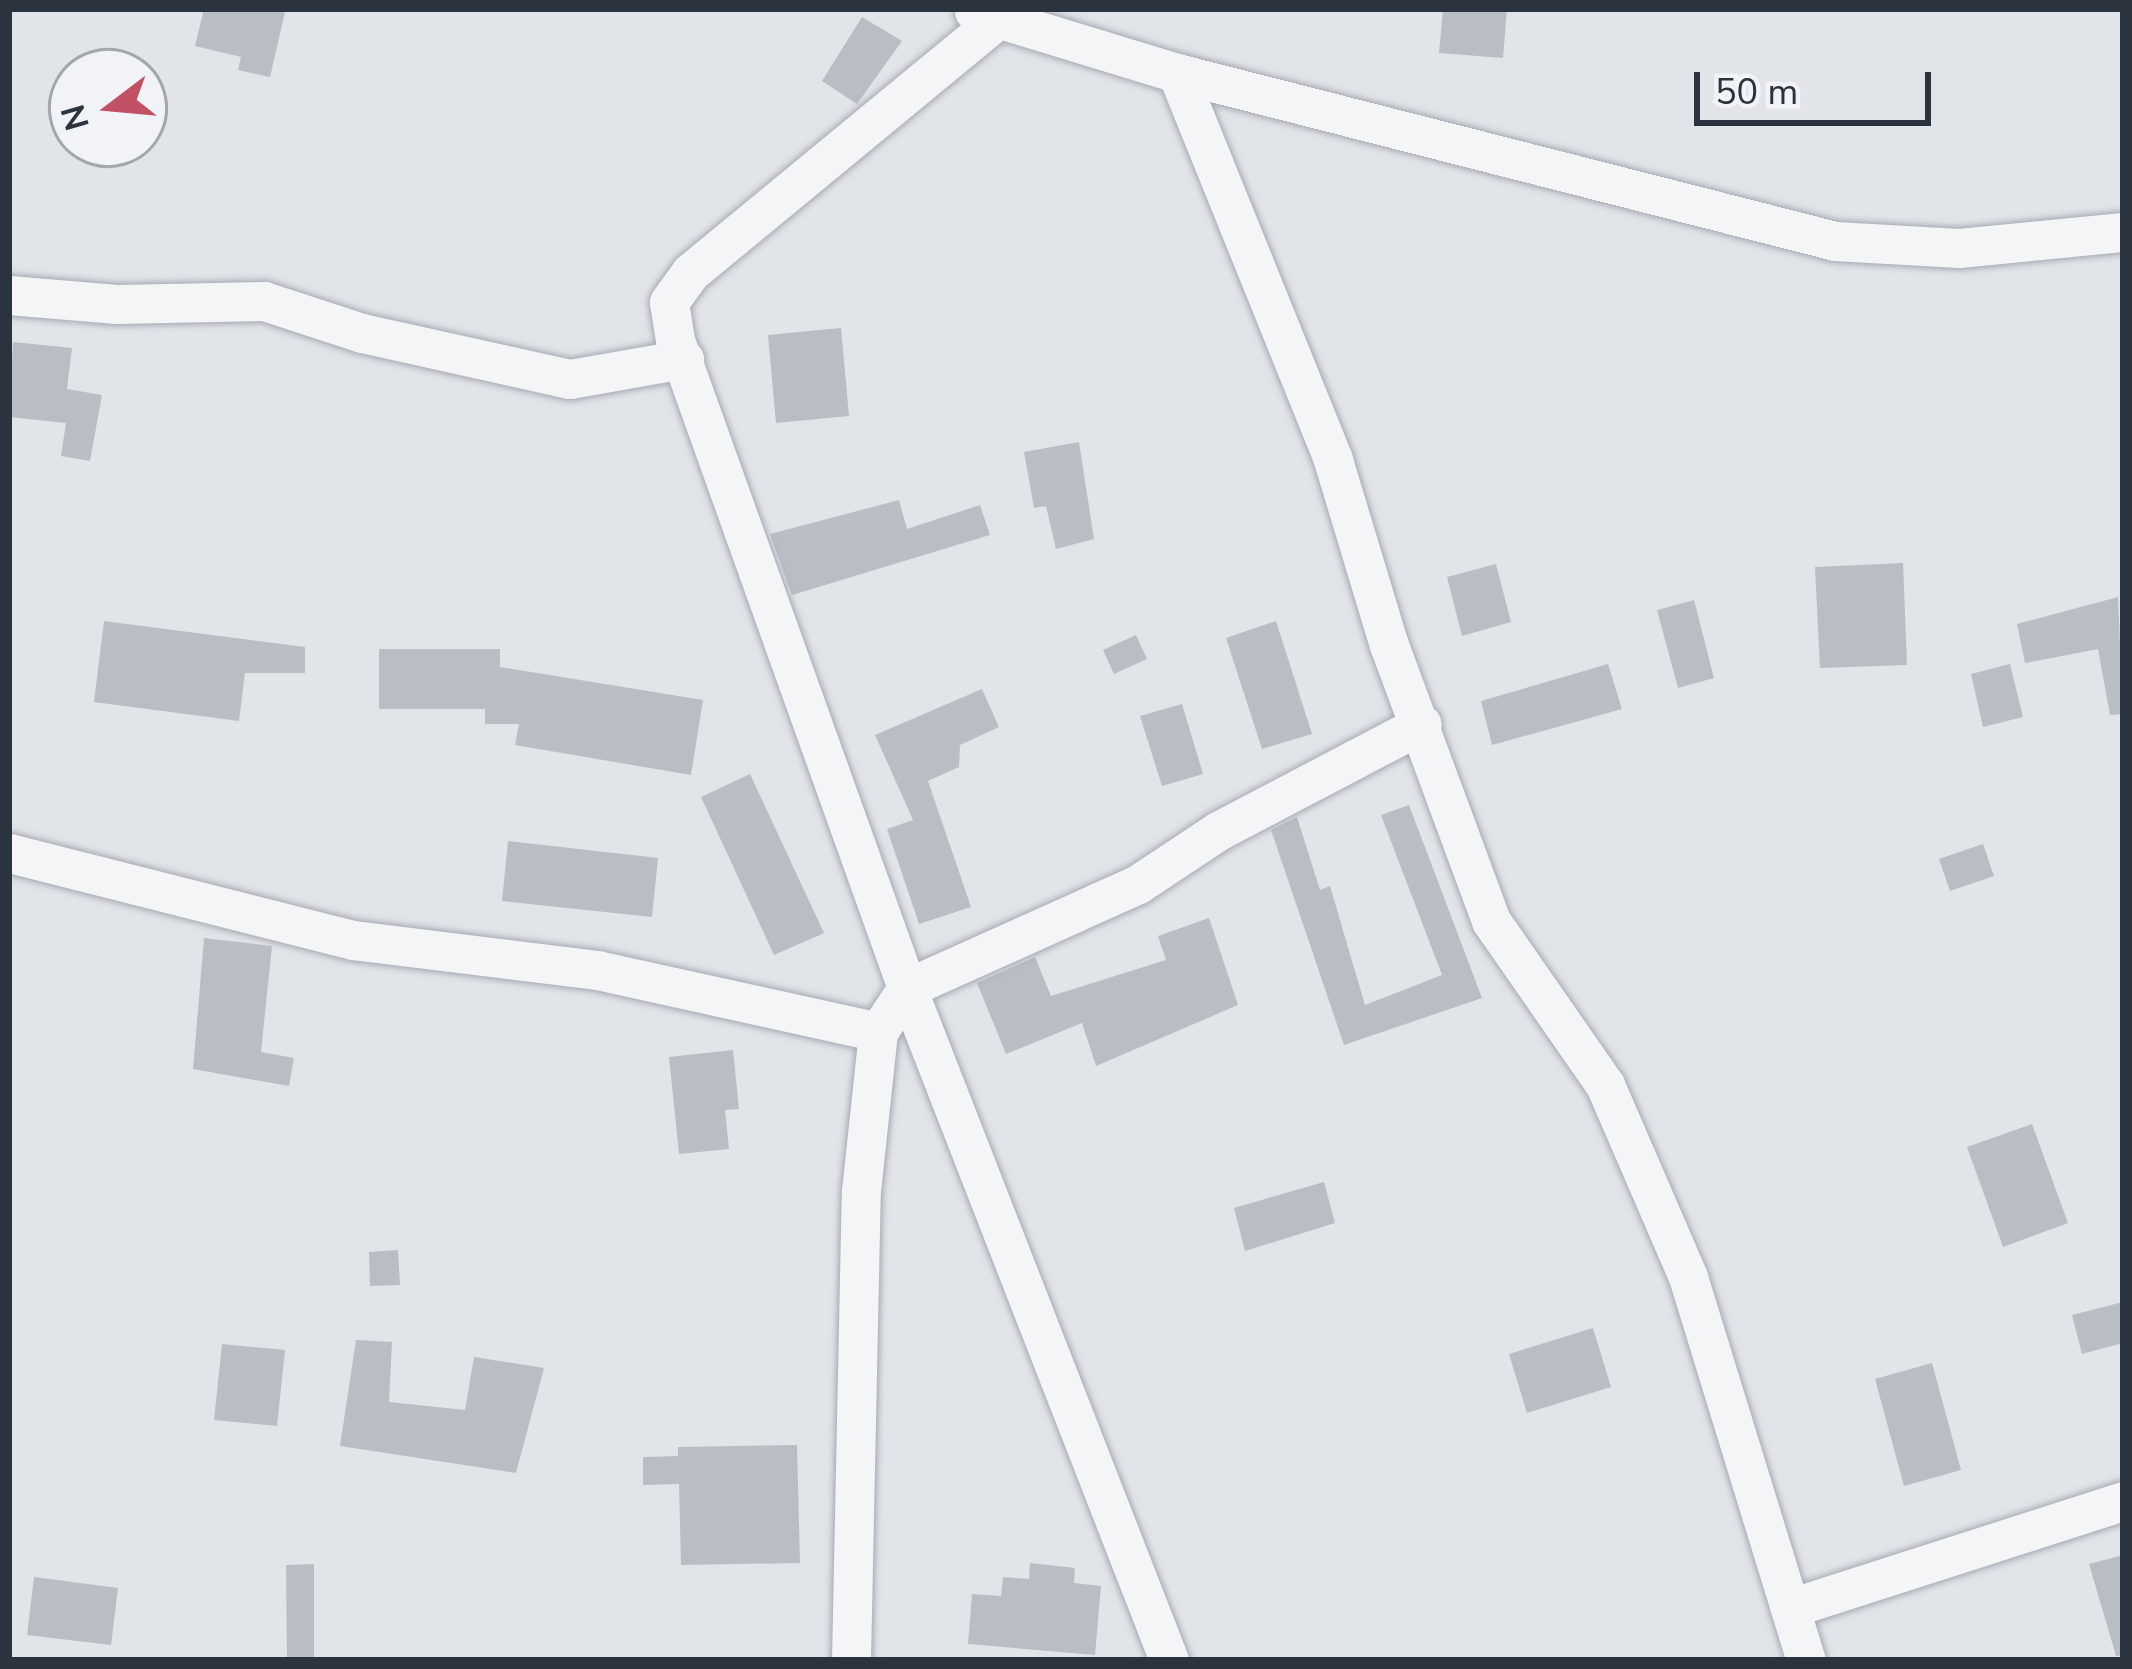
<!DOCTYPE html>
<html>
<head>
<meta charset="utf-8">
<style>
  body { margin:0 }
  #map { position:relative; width:2132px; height:1669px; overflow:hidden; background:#e1e4e9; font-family:"Nunito Sans",sans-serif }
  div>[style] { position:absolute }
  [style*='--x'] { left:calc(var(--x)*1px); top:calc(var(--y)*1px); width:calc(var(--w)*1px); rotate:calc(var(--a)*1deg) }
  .building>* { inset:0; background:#b9bec5 }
  .roads { filter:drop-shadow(0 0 3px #a7abb3) drop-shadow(0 0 3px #a7abb3) }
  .minor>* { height:39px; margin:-19.5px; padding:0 19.5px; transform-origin:19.5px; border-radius:19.5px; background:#f4f5f7 }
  span { translate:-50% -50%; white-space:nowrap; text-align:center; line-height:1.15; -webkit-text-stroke:12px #f1f3f6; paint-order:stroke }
  .frame { position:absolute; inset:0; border:12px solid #2b333f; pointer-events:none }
  .north { position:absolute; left:48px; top:48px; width:120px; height:120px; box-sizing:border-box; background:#f1f3f6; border:3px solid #a2a6ad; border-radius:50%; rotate:254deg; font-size:33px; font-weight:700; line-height:48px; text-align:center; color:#2b333f }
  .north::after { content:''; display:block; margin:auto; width:42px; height:54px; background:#c35165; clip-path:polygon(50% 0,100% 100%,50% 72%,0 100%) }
  .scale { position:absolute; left:1694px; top:72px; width:237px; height:54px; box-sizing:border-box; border:6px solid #2b333f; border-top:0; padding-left:15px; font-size:36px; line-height:42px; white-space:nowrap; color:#2b333f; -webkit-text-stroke:9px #f1f3f6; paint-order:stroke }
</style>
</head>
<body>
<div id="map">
  <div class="building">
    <i style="clip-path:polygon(204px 9px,285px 12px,270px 77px,238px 70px,241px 57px,195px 46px)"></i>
    <i style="clip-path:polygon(1443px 9px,1507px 9px,1503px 58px,1439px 53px)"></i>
    <i style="clip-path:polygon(862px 17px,902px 41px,857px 104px,822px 81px)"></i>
    <i style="clip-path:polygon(841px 328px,849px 416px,776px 423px,768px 335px)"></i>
    <i style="clip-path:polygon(13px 342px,72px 348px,67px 389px,102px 395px,90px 461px,61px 456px,66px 423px,9px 417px)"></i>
    <i style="clip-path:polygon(1079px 442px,1094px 539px,1056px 549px,1046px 506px,1034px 508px,1024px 452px)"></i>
    <i style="clip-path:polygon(899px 500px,907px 529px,980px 505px,990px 535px,792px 595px,770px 534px)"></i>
    <i style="clip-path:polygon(1903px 563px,1907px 665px,1820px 668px,1815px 567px)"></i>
    <i style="clip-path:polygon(1496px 564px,1511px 622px,1462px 636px,1447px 577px)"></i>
    <i style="clip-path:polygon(2118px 597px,2123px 714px,2110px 715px,2098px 649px,2025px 663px,2017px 624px)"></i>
    <i style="clip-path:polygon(1694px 600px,1714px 678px,1678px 688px,1657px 610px)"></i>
    <i style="clip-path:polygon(104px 621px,305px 647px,305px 673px,245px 673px,239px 721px,94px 702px)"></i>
    <i style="clip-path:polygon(1276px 621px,1312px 734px,1262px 749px,1226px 638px)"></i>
    <i style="clip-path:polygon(1136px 635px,1147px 659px,1114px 674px,1103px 650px)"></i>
    <i style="clip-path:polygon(379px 649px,500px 649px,500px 667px,703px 700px,691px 775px,515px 745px,519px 724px,485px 724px,485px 709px,379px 709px)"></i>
    <i style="clip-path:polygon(1608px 664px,1622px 709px,1492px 745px,1481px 701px)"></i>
    <i style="clip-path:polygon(2010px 664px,2023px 717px,1983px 727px,1971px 674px)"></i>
    <i style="clip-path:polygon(982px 689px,999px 727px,960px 745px,959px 767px,928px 781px,971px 907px,919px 924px,887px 829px,913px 820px,875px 735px)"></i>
    <i style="clip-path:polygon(1182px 704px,1203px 774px,1162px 786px,1140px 716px)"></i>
    <i style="clip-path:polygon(750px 774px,824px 933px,774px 955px,701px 797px)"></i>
    <i style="clip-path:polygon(1409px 805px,1482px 998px,1344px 1045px,1271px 830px,1297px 817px,1320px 890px,1330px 886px,1365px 1005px,1442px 975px,1381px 815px)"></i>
    <i style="clip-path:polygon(508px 841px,658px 858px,652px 917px,502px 901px)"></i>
    <i style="clip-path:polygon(1983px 844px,1994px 876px,1950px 891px,1939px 859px)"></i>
    <i style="clip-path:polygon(1209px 918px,1238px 1005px,1096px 1066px,1082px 1023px,1006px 1054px,977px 983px,1035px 957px,1051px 996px,1166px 960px,1158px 936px)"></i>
    <i style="clip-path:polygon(204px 938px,272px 946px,261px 1052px,294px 1058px,289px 1086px,193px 1069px)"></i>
    <i style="clip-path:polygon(733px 1050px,739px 1109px,725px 1110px,729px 1149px,679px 1154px,669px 1057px)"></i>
    <i style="clip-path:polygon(2032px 1124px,2068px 1223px,2003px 1247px,1967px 1147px)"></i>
    <i style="clip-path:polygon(1324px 1182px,1335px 1223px,1245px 1251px,1234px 1208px)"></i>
    <i style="clip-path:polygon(398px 1250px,400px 1285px,370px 1286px,369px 1252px)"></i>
    <i style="clip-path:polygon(2123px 1302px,2123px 1343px,2082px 1354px,2072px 1315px)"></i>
    <i style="clip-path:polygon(1593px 1328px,1611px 1387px,1527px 1413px,1509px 1354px)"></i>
    <i style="clip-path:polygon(356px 1340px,392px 1342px,389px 1402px,465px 1410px,474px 1357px,544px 1368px,516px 1473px,340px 1446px)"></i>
    <i style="clip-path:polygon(222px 1344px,285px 1350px,277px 1426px,214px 1420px)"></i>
    <i style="clip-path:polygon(1932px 1363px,1961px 1470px,1904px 1486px,1875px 1379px)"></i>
    <i style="clip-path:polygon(797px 1445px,800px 1563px,681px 1565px,679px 1484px,643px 1485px,643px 1457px,678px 1456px,678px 1447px)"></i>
    <i style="clip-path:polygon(2123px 1555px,2123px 1655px,2116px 1656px,2089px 1564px)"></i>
    <i style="clip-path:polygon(1030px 1563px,1075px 1568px,1074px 1583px,1101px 1586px,1095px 1655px,968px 1644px,972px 1594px,1001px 1596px,1003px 1577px,1029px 1579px)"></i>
    <i style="clip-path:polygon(314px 1564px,314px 1660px,287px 1660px,286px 1565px)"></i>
    <i style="clip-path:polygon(34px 1577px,118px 1588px,111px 1645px,27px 1635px)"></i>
  </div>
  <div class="roads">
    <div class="minor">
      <i style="--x:974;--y:11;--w:212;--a:17"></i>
      <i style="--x:1177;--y:73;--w:679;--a:14.32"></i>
      <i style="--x:1835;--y:241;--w:124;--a:3.2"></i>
      <i style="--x:1959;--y:248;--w:165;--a:-5.6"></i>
      <i style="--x:1177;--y:73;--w:417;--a:68"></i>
      <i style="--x:1333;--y:460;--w:193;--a:73.2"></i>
      <i style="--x:1389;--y:645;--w:294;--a:69.7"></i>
      <i style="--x:1491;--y:921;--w:200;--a:55.2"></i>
      <i style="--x:1605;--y:1085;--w:209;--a:66.6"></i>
      <i style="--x:1688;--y:1277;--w:401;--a:72.9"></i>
      <i style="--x:9;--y:295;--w:108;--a:4.8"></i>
      <i style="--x:117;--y:304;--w:147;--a:-1.2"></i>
      <i style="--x:264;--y:301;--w:103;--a:18.1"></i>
      <i style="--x:362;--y:333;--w:213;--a:12.5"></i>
      <i style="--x:570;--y:379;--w:116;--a:-10"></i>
      <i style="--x:9;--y:853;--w:355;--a:14.2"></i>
      <i style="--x:353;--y:940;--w:246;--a:7"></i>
      <i style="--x:597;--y:970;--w:288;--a:12.4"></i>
      <i style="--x:878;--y:1032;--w:53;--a:-56.6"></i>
      <i style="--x:907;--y:988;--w:688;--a:-109.7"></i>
      <i style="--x:675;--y:340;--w:38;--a:-99"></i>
      <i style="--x:669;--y:302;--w:37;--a:-54"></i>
      <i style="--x:691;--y:272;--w:399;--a:-39.5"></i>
      <i style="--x:1790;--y:1608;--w:350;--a:-17.8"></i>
      <i style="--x:851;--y:1660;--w:469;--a:-88.8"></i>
      <i style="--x:861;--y:1191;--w:160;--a:-83.9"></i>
      <i style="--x:1169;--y:1660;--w:721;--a:-111.3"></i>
      <i style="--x:907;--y:988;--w:253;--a:-24.2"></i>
      <i style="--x:1138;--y:884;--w:96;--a:-33.5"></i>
      <i style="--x:1218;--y:831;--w:230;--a:-27.7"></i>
    </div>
  </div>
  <div class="frame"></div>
  <div class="north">N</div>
  <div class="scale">50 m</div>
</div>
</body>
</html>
